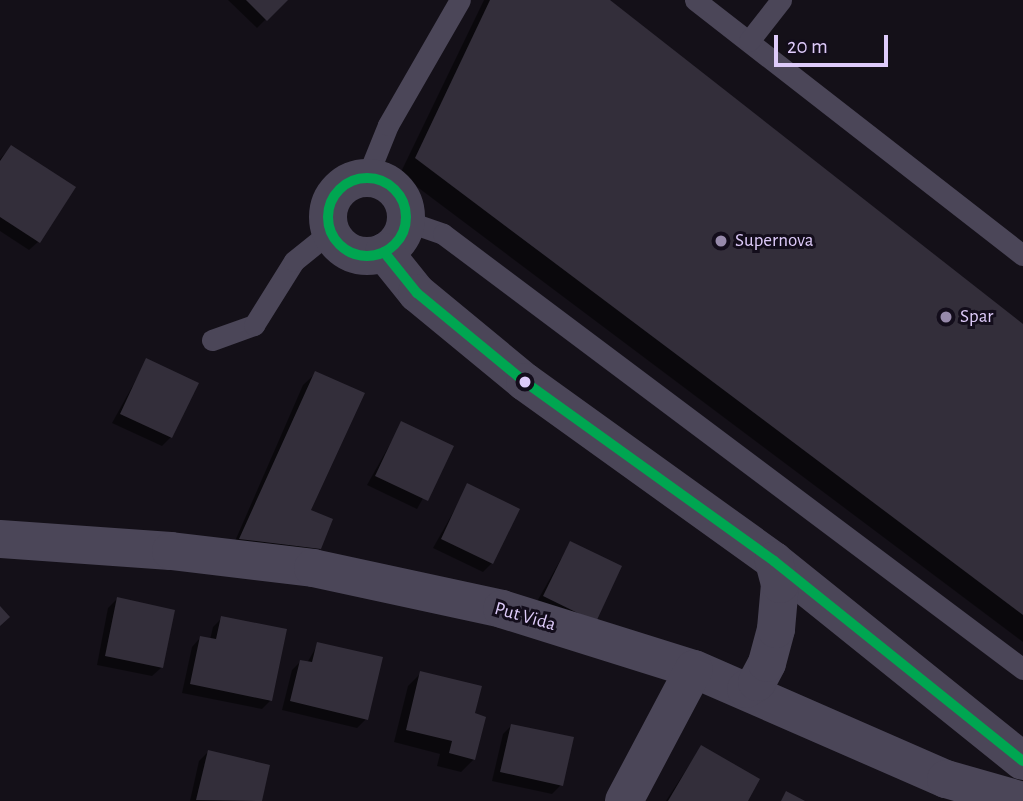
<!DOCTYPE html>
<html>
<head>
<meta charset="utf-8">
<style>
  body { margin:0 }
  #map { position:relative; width:1023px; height:801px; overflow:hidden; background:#141018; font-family:"Alegreya Sans",sans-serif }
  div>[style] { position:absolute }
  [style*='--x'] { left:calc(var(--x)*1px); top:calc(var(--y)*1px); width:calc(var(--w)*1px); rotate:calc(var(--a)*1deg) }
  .shadow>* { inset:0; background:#0007 }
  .building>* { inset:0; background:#332e3a }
  .service>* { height:21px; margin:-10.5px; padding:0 10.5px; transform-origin:10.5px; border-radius:10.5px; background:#4b4658 }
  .minor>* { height:38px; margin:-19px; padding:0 19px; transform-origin:19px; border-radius:19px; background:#4b4658 }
  .minor>.ring { margin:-19px; padding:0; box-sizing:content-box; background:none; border:38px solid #4b4658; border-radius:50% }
  .bus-1>* { height:10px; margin:-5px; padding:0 5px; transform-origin:5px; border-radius:5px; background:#00a651 }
  .bus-1>.ring { margin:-5px; padding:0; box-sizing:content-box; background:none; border:10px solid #00a651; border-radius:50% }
  .dots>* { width:19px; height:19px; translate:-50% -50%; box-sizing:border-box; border:4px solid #130d1b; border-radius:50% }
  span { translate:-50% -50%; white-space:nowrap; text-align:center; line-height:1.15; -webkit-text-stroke:6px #130d1b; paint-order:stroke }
  .poi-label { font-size:19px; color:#decbfa }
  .left { translate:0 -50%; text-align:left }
  .street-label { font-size:19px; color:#decbfa }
  .scale { position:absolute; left:774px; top:35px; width:114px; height:32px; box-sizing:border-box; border:4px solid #decbfa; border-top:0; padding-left:9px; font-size:21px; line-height:24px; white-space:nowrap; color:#decbfa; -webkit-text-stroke:5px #130d1b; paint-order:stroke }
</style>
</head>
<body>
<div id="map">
  <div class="shadow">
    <i style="clip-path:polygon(228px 0,285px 0,257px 28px)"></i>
    <i style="clip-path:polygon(484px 0,608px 0,1023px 326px,1023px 642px,400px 174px)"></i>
    <i style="clip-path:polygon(11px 147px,38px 242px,29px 250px,0 231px,0 159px)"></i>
    <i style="clip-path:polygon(147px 360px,171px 437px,162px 446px,112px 423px)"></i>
    <i style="clip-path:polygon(316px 373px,309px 510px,319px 548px,310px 557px,232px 548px,303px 385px)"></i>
    <i style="clip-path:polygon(402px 423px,452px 447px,417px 509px,367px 485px)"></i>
    <i style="clip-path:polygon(468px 486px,492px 563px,483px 572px,433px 548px)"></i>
    <i style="clip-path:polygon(570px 543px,594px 621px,535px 605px)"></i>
    <i style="clip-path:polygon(117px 599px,161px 668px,152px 676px,97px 665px,108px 608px)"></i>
    <i style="clip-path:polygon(222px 618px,270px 701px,262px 709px,182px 693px,192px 647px,200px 638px,210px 640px,213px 627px)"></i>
    <i style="clip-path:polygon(318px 644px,366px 719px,357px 728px,282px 710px,292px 670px,301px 661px,307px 663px)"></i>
    <i style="clip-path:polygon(421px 673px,473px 715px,474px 759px,461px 772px,437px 766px,440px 754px,394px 742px,408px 686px)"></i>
    <i style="clip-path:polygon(512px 725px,561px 785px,552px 794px,492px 781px,503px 734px)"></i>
    <i style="clip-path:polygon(701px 747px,745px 801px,666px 801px)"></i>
    <i style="clip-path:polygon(208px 752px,268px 766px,260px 801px,190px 801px,199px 761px)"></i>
  </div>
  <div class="building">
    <i style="clip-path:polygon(246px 0,288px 0,267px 21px)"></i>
    <i style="clip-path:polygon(490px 0,610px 0,1023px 324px,1023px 615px,415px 158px)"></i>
    <i style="clip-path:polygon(11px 145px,76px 187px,40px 243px,0 217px,0 161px)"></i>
    <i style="clip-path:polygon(146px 358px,199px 383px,172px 438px,120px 414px)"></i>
    <i style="clip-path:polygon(315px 371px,365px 393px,311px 510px,333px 519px,321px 549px,239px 539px)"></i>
    <i style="clip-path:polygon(401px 421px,454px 446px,428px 501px,375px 476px)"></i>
    <i style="clip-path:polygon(467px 483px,520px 509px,493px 564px,441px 539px)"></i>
    <i style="clip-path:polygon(570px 541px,622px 566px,596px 622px,543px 596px)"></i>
    <i style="clip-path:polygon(117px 597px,175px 610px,163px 668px,105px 656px)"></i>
    <i style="clip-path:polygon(0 606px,10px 617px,0 626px)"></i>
    <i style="clip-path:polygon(221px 616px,287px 629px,272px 701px,190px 684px,200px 636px,216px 639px)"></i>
    <i style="clip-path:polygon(317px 642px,383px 657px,368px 720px,290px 701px,300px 660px,312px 662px)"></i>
    <i style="clip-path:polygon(420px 671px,482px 686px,475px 713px,486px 717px,475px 760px,449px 753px,452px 741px,406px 730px)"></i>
    <i style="clip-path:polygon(511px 724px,574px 737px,563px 786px,500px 772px)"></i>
    <i style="clip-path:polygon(701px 745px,760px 779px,748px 801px,668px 801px)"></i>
    <i style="clip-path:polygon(208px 750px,270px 765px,262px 801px,196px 800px)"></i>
    <i style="clip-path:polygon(786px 791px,805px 801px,781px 801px)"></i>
  </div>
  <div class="service">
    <i style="--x:695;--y:0;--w:415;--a:37.9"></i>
    <i style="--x:749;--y:41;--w:52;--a:-52"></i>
    <i style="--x:367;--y:177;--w:56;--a:-68"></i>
    <i style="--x:388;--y:125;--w:144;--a:-60.1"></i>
    <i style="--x:406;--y:221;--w:39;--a:19"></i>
    <i style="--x:443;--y:234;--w:725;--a:36.87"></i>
    <i style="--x:212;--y:340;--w:45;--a:-19.7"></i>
    <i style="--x:254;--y:325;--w:75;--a:-58"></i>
    <i style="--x:294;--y:261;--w:46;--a:-38.9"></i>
  </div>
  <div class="minor">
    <i class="ring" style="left:328px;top:178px;width:40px;height:40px"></i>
    <i style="--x:384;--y:252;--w:53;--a:51.2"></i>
    <i style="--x:417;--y:293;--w:140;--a:39.5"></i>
    <i style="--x:525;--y:382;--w:307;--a:35.7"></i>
    <i style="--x:774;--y:561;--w:319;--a:38.8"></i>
    <i style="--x:0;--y:539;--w:171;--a:4"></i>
    <i style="--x:171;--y:551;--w:143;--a:6.8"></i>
    <i style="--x:313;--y:568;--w:193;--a:12.2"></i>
    <i style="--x:502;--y:609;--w:201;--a:17.4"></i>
    <i style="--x:694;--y:669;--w:275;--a:23.6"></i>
    <i style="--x:946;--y:779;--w:80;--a:15.9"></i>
    <i style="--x:746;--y:689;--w:13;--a:-32"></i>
    <i style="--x:757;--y:682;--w:21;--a:-62"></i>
    <i style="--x:767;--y:663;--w:35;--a:-75"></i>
    <i style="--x:776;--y:629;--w:45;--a:-84.9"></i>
    <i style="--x:780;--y:584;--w:24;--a:-105"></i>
    <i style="--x:624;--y:801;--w:149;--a:-62.1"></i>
  </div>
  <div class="bus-1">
    <i class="ring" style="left:328px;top:178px;width:68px;height:68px"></i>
    <i style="--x:384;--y:252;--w:53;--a:51.2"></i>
    <i style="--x:417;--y:293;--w:140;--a:39.5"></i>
    <i style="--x:525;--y:382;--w:307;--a:35.7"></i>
    <i style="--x:774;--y:561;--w:319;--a:38.8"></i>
  </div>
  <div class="dots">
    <i style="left:721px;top:241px;background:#978aab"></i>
    <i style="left:946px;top:317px;background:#978aab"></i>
    <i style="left:525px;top:382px;background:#decbfa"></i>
  </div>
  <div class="poi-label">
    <span class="left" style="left:735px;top:241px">Supernova</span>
    <span class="left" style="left:960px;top:317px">Spar</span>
  </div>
  <div class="street-label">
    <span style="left:525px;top:617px;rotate:16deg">Put Vida</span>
  </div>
  <div class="scale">20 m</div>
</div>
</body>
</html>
